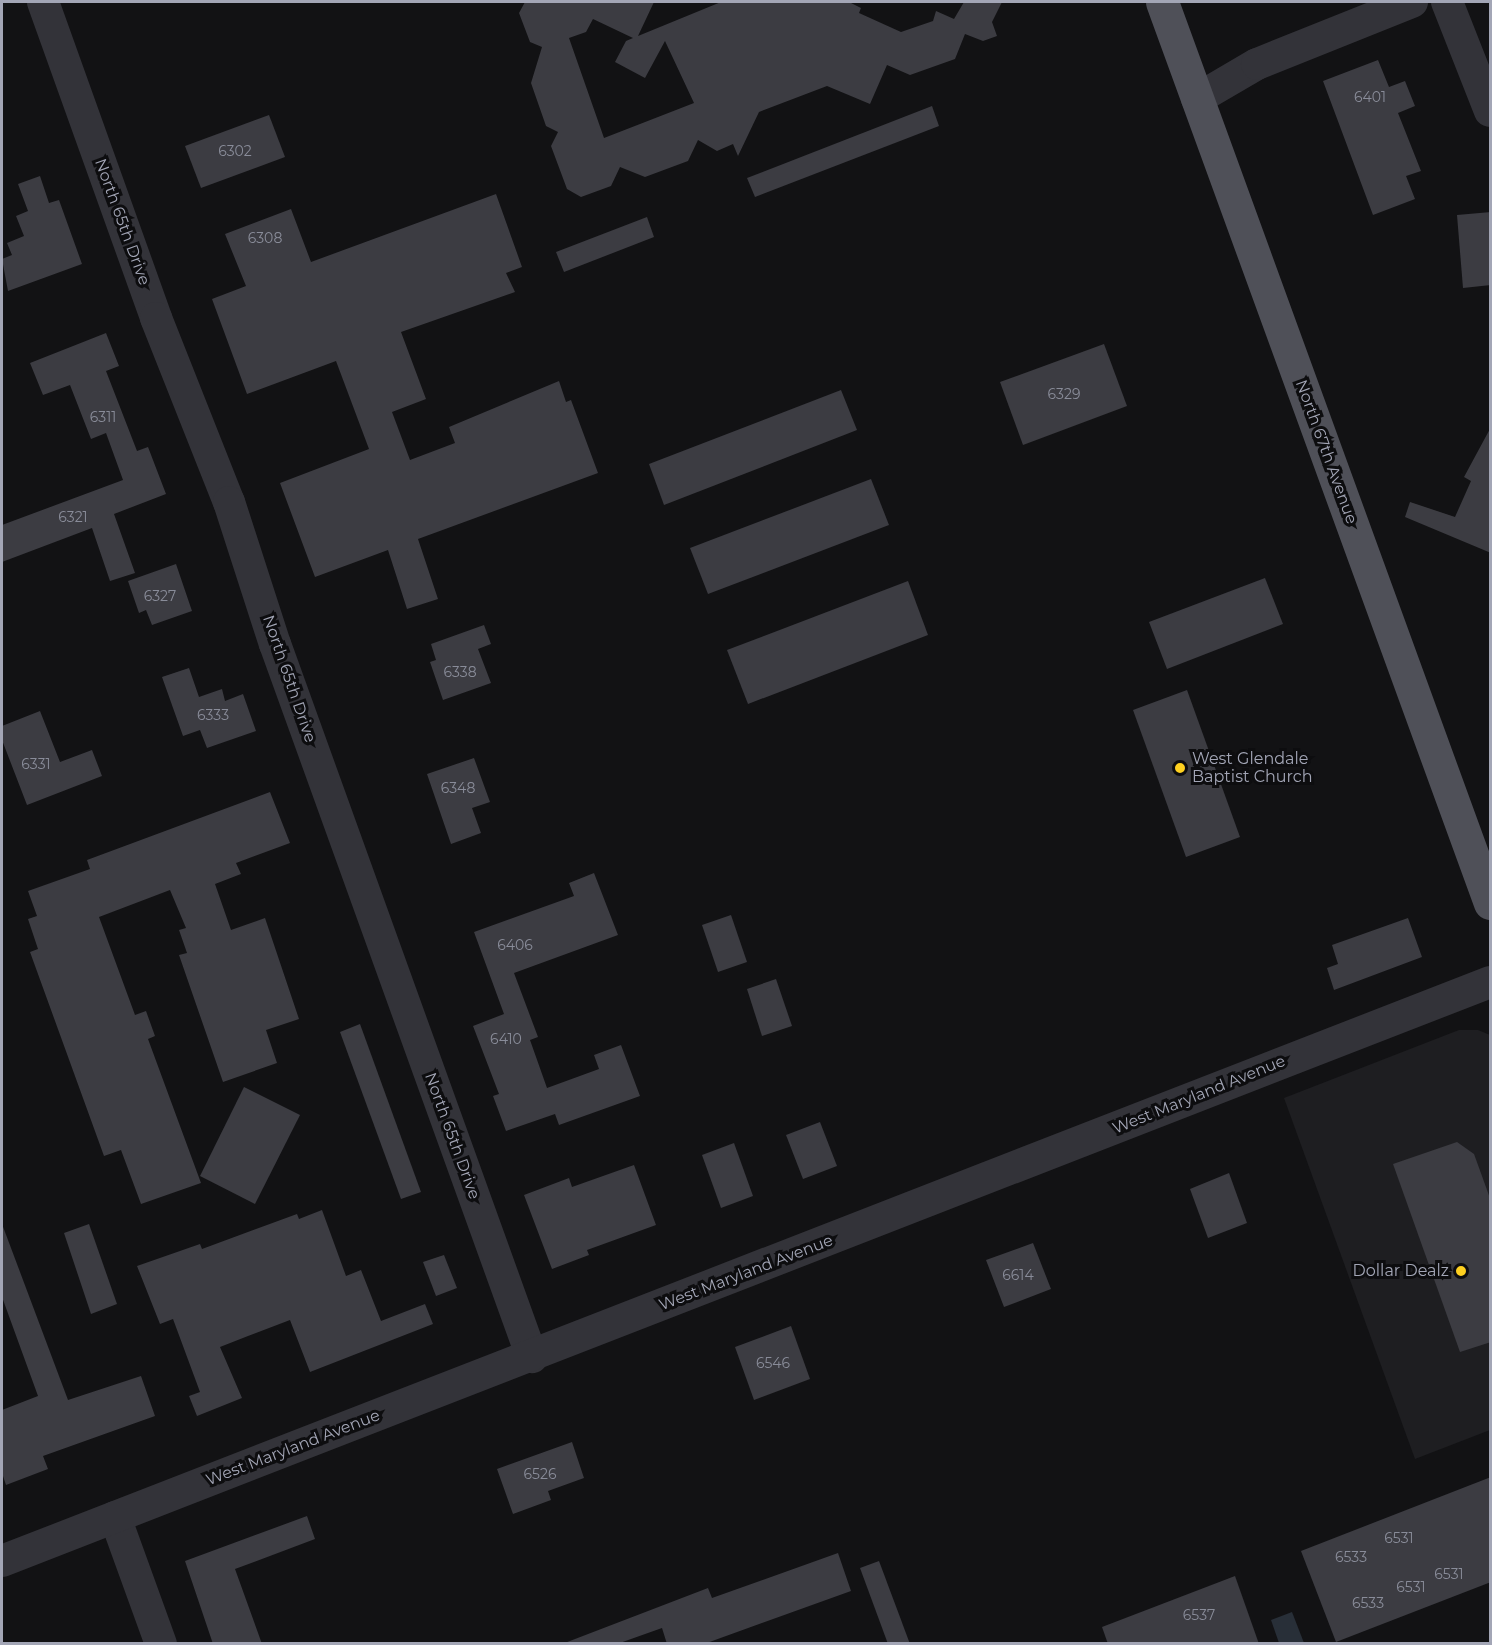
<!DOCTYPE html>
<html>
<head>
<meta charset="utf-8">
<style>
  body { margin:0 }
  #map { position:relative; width:1492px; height:1645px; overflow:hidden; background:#121214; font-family:Montserrat,sans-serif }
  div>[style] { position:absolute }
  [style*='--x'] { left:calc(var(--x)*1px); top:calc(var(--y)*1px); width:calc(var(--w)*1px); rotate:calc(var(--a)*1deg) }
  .built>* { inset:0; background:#1e1e21 }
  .water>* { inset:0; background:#282f38 }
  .building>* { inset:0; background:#3c3c42 }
  .minor>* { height:32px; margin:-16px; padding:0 16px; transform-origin:16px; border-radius:16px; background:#333339 }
  .major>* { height:33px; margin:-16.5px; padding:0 16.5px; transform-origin:16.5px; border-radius:16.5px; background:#4f5058 }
  .dots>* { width:16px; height:16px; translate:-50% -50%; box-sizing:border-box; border:3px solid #0d0d0f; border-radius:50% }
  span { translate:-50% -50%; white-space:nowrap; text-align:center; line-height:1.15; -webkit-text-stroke:6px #0d0d0f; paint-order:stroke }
  .number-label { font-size:14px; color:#898c99 }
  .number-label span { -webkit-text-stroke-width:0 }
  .street-label { font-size:16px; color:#a3a6b6 }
  .poi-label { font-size:16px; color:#a3a6b6 }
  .left { translate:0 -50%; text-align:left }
  .right { translate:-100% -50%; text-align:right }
  .frame { position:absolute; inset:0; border:3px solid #a3a6b6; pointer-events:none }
</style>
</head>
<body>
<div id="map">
  <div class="built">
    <i style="clip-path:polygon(1459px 1030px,1478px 1030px,1490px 1035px,1490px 1430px,1415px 1459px,1284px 1098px)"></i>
  </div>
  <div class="water">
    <i style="clip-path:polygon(1292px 1612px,1304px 1643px,1279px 1643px,1271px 1620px)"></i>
  </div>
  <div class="building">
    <i style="clip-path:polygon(evenodd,525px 2px,654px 2px,638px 36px,721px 2px,849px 2px,861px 8px,859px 13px,901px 32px,933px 21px,936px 11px,954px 19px,964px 2px,1002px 2px,992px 22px,997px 36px,983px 41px,965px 34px,955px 59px,910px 75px,887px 65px,870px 104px,827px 86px,759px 112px,738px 156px,733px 144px,717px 151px,698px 140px,688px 161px,645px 177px,620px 167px,611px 186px,581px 197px,567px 189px,551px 146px,558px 132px,546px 126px,531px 83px,542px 47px,530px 42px,519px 13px,525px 2px,593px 19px,633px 38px,626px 41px,615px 62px,645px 78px,665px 41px,694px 103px,604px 138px,569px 38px,586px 32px,593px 19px)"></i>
    <i style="clip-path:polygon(1378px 60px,1389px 87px,1405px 81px,1415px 106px,1398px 113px,1421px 171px,1406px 176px,1415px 199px,1373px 215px,1323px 81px)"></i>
    <i style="clip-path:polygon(932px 106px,939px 126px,755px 197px,747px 178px)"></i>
    <i style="clip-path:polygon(269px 115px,285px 157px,201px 188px,185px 146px)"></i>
    <i style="clip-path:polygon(40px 176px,49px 203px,59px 200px,82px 264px,8px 291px,2px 259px,12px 255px,7px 243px,24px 236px,16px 216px,28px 211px,18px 184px)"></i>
    <i style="clip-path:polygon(496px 194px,522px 267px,506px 273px,515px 292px,401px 332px,426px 399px,392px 412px,410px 460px,455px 443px,449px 427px,559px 381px,566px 402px,571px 400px,598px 473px,418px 539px,438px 599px,407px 609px,388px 550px,315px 577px,280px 483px,369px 449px,336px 361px,247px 394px,212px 299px,246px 286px,225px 234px,291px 209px,311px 262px)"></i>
    <i style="clip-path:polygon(1491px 212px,1491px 285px,1463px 288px,1457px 215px)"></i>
    <i style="clip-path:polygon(647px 217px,654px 237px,564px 272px,556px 252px)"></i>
    <i style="clip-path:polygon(106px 333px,119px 366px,106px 371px,137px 451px,148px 447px,166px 494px,114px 514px,135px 573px,110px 581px,92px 528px,2px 562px,2px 525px,123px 480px,106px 433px,91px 439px,70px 385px,43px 395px,30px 363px)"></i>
    <i style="clip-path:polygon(1104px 344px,1127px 406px,1023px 445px,1000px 382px)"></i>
    <i style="clip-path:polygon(841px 390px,857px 430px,664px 505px,649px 464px)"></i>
    <i style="clip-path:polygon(1491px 427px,1491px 553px,1405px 517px,1410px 502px,1455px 517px,1471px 481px,1464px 477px)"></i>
    <i style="clip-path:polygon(871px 479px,889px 525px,708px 594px,690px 548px)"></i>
    <i style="clip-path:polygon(176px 564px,192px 611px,152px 625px,146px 610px,139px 613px,128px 581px)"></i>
    <i style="clip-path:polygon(1265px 578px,1283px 624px,1167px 669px,1149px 622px)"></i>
    <i style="clip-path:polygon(908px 581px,928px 635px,748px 704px,727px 650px)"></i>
    <i style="clip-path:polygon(484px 625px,491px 644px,478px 649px,491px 683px,443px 700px,430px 662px,436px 660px,431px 644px)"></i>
    <i style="clip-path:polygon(189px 668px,199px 697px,222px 689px,225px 701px,243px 694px,256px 731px,207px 748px,200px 730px,183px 736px,162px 677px)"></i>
    <i style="clip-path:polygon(1187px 690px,1240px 837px,1186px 857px,1133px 710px)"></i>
    <i style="clip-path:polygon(40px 711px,60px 762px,92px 750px,102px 776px,27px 805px,2px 740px,2px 726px)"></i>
    <i style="clip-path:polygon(474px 758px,490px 802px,472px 808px,481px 833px,451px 844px,427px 774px)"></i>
    <i style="clip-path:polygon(270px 792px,290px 843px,236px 863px,241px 874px,215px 884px,231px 930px,265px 918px,299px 1019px,266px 1030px,277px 1063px,223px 1082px,179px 955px,187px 953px,179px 930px,186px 928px,170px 890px,99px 917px,135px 1015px,146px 1011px,155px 1036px,148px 1039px,201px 1183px,141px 1204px,121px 1150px,104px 1156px,30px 952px,38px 949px,28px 919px,37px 916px,28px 891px,90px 869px,87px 860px)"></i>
    <i style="clip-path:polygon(594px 873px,618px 935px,514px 973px,538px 1037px,530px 1040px,547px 1088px,599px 1069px,594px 1055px,621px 1045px,640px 1096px,559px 1125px,555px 1114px,506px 1131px,493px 1096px,499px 1094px,473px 1026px,504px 1014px,474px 932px,574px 896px,569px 883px)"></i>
    <i style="clip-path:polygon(731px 915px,747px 962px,718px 972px,702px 925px)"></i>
    <i style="clip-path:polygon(1408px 918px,1422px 957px,1334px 990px,1327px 968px,1338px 964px,1332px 945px)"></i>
    <i style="clip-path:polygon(776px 979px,792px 1026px,762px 1036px,747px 989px)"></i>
    <i style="clip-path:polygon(360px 1024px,421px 1192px,401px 1199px,340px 1032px)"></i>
    <i style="clip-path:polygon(244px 1087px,300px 1115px,255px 1204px,200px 1176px)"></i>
    <i style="clip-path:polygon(820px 1122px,837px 1166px,803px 1179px,786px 1135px)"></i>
    <i style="clip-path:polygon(1457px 1142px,1474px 1154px,1491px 1201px,1491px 1342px,1460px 1352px,1393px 1164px)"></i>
    <i style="clip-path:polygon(734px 1143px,753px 1196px,721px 1208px,702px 1155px)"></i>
    <i style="clip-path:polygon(634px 1165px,656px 1225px,587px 1250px,589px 1255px,552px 1269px,524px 1195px,569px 1178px,572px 1187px)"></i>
    <i style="clip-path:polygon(1229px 1173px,1247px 1223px,1208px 1238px,1190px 1189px)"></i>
    <i style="clip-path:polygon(322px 1210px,346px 1276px,361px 1270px,381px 1321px,425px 1304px,433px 1324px,310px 1372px,290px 1320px,248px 1336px,220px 1347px,242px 1398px,197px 1416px,189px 1396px,200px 1392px,173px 1319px,160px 1324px,137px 1266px,200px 1244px,202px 1249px,297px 1214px,299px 1219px)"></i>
    <i style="clip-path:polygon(2px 1224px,68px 1400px,141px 1376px,155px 1416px,43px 1456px,48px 1469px,6px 1485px,2px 1473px,2px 1410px,38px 1396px,2px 1297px)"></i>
    <i style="clip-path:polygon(89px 1224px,117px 1304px,91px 1314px,64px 1233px)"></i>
    <i style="clip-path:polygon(1033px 1243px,1051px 1289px,1004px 1307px,986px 1260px)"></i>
    <i style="clip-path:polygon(444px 1255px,457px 1288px,436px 1296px,423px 1262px)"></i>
    <i style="clip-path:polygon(791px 1326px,810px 1379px,754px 1400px,735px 1347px)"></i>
    <i style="clip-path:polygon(572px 1442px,584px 1478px,548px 1491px,551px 1500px,513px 1514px,497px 1469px)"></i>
    <i style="clip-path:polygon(1491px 1477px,1491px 1582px,1336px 1642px,1301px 1551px)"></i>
    <i style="clip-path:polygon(307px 1516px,315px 1539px,235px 1569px,262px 1644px,213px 1644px,185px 1561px)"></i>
    <i style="clip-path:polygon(838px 1553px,851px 1591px,704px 1644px,667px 1644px,662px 1628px,617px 1644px,562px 1644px,708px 1588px,712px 1598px)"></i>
    <i style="clip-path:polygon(879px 1561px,910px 1644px,888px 1644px,860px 1568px)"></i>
    <i style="clip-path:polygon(1235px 1576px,1259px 1644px,1108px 1644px,1102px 1627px)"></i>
  </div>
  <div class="minor">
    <i style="--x:43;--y:2;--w:336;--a:70.3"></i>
    <i style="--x:156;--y:318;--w:198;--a:68.4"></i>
    <i style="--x:229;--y:502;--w:149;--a:72.1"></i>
    <i style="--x:275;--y:644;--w:758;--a:70.18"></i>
    <i style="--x:1447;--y:2;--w:117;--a:68.5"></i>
    <i style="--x:1197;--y:99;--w:69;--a:-30.3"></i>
    <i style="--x:1257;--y:64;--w:167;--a:-21.8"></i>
    <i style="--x:115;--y:1517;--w:135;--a:70.1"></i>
    <i style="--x:2;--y:1561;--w:1597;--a:-21.26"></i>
  </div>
  <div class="major">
    <i style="--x:1162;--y:2;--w:959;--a:70"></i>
  </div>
  <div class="dots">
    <i style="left:1180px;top:768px;background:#fed020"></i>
    <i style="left:1461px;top:1271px;background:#fed020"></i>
  </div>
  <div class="number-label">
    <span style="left:1370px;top:97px">6401</span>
    <span style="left:235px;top:151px">6302</span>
    <span style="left:265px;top:238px">6308</span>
    <span style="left:1064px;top:394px">6329</span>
    <span style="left:103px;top:417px">6311</span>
    <span style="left:73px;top:517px">6321</span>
    <span style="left:160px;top:596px">6327</span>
    <span style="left:460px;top:672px">6338</span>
    <span style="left:213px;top:715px">6333</span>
    <span style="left:36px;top:764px">6331</span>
    <span style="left:458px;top:788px">6348</span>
    <span style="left:515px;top:945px">6406</span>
    <span style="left:506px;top:1039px">6410</span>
    <span style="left:1018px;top:1275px">6614</span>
    <span style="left:773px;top:1363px">6546</span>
    <span style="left:540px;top:1474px">6526</span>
    <span style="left:1399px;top:1538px">6531</span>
    <span style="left:1351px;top:1557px">6533</span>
    <span style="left:1449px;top:1574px">6531</span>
    <span style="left:1411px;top:1587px">6531</span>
    <span style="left:1368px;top:1603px">6533</span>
    <span style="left:1199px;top:1615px">6537</span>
  </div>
  <div class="street-label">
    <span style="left:122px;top:222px;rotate:70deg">North 65th Drive</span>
    <span style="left:1326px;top:452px;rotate:70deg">North 67th Avenue</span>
    <span style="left:289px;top:679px;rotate:71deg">North 65th Drive</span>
    <span style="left:1199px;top:1095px;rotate:-22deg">West Maryland Avenue</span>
    <span style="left:452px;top:1136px;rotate:70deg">North 65th Drive</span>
    <span style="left:746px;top:1273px;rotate:-21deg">West Maryland Avenue</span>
    <span style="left:293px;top:1448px;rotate:-21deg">West Maryland Avenue</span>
  </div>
  <div class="poi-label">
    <span class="left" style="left:1192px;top:768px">West Glendale<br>Baptist Church</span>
    <span class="right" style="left:1449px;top:1271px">Dollar Dealz</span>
  </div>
  <div class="frame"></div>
</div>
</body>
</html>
